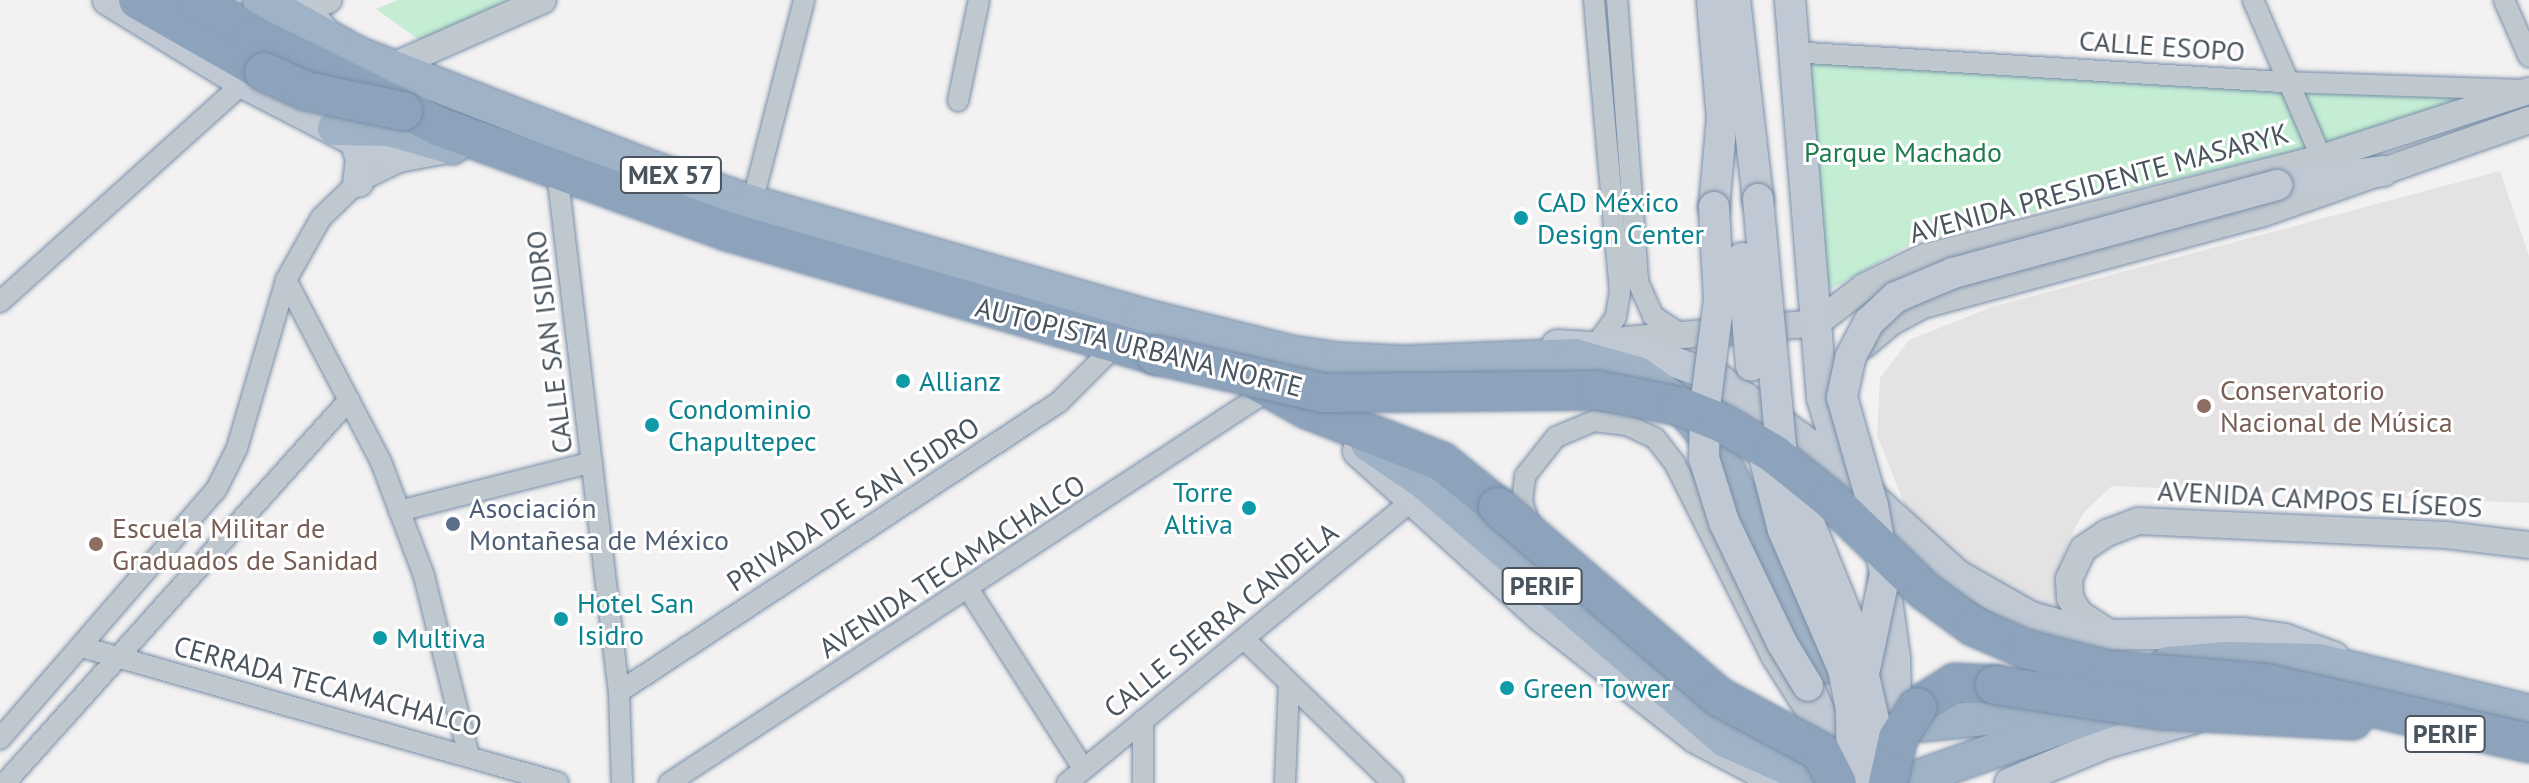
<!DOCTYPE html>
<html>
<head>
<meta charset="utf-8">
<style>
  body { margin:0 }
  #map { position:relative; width:2529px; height:783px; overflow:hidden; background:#f3f1f1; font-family:"PT Sans",sans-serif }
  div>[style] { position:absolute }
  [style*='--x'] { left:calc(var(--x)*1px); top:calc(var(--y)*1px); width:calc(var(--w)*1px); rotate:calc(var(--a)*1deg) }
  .education>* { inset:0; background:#e4e2e3 }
  .green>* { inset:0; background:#c4edd4 }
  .roads { filter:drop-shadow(0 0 2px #788ea8) drop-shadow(0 0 2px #788ea8) }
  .minor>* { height:20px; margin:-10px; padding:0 10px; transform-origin:10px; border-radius:10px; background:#c0c8cf }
  .tertiary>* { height:26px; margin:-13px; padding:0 13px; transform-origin:13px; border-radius:13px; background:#c0c8cf }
  .secondary>* { height:30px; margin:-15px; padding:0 15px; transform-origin:15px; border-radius:15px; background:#c0c9d3 }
  .trunk>* { height:34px; margin:-17px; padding:0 17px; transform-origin:17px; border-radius:17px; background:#a0b2c5 }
  .motorway>* { height:38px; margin:-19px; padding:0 19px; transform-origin:19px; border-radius:19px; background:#8da3bc }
  .bridges { filter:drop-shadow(0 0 2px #788ea8) drop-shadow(0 0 2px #788ea8) }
  .secondary-bridge>* { height:30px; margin:-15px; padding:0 15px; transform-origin:15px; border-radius:15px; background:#c0c9d3 }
  .motorway-bridge>* { height:38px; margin:-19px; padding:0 19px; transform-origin:19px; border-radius:19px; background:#8da3bc }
  .dots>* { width:22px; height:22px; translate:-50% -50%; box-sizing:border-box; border:4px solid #fff; border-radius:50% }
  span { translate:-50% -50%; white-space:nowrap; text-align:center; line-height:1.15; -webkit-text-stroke:6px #fff; paint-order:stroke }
  .shield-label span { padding:2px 6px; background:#fff; border:2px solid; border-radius:6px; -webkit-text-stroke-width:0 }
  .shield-label { font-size:26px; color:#4a545e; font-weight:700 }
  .street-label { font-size:28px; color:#4a545e }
  .park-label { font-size:28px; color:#1e7c4d }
  .culture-label { font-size:28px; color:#0d838f }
  .left { translate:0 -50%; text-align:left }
  .right { translate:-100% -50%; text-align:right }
  .education-label { font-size:28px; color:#785e54 }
  .service-label { font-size:28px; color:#4e5e75 }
</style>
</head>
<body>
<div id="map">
  <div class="education">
    <i style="clip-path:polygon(2500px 171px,2529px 256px,2529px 503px,2112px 486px,2084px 512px,2067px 543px,2061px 563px,2071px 619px,2016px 598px,1911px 521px,1877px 435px,1880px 378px,1909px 340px,1992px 307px)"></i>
  </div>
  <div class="green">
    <i style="clip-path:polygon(398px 0,537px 0,425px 44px,376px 9px)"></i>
    <i style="clip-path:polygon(1811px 58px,2515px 93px,2432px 119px,1920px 239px,1815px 298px)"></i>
  </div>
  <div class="roads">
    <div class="minor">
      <i style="--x:1594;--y:0;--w:292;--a:84.9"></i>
      <i style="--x:1620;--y:291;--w:26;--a:99"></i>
      <i style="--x:1616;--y:317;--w:34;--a:126"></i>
      <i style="--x:1617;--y:0;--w:283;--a:85.7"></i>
      <i style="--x:1638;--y:282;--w:37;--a:66"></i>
      <i style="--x:1653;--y:316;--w:35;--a:33"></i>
      <i style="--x:2253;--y:0;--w:184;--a:66.6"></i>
      <i style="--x:2504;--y:0;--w:62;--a:66.3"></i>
      <i style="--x:1791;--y:52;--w:496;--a:3.5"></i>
      <i style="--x:2286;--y:82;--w:235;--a:1.9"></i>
      <i style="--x:958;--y:101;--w:103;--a:-78.3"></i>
      <i style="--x:558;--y:180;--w:516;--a:83.21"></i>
      <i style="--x:619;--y:692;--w:91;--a:88.1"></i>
      <i style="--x:752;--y:203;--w:210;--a:-75.6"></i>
      <i style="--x:286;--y:280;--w:205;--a:62.4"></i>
      <i style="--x:381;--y:462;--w:122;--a:69.3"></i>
      <i style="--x:424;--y:576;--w:182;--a:76"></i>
      <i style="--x:0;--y:302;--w:327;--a:-42"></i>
      <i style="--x:399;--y:511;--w:199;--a:-14.2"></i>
      <i style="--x:1530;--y:526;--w:25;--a:-108"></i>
      <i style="--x:1522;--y:502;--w:26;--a:-83"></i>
      <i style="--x:1525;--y:476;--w:50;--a:-51.5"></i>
      <i style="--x:1556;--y:437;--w:41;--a:-22.8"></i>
      <i style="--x:1594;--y:421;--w:33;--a:7"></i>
      <i style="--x:1627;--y:425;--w:31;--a:25"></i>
      <i style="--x:1655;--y:438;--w:33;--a:52"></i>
      <i style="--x:1675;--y:464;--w:215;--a:63.4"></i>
      <i style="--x:1771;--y:656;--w:80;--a:57.7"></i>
      <i style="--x:969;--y:590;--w:211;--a:57.4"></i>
      <i style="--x:1244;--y:639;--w:207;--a:44"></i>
      <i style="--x:82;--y:647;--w:495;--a:15.9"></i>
      <i style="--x:619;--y:692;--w:527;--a:-33.39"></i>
      <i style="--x:1059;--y:402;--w:71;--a:-45"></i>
      <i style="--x:1143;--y:720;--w:63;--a:90"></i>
      <i style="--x:0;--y:739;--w:330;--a:-49.1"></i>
      <i style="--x:216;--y:490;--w:47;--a:-63.4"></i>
      <i style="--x:237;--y:448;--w:175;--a:-73.7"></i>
      <i style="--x:286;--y:280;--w:71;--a:-60.6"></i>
      <i style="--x:321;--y:218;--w:52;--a:-44.2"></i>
      <i style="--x:358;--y:182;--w:57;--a:-26.1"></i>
      <i style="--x:5;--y:783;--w:515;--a:-48.07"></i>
      <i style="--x:669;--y:783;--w:711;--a:-33.24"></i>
      <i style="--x:1067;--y:783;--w:446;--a:-39.3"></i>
      <i style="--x:1285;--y:783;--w:100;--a:-87.7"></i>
    </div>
    <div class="tertiary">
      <i style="--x:308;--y:8;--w:22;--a:-22"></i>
      <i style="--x:389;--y:68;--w:168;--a:-23.8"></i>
      <i style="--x:1615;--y:341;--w:203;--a:-5.1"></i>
      <i style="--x:1817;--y:323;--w:59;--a:-37.5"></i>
      <i style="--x:1864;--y:287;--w:68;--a:-26.2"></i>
      <i style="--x:1925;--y:257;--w:408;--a:-14"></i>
      <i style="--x:2321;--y:158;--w:219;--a:-17.9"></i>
      <i style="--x:1865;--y:344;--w:34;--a:-40"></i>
      <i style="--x:1891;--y:322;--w:36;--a:-28"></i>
      <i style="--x:1923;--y:305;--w:350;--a:-15.1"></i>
      <i style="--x:2261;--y:214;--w:284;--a:-19.3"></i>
      <i style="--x:2111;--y:634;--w:38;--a:-147"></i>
      <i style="--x:2079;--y:613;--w:17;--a:-121"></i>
      <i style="--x:2070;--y:598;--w:19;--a:-93"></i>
      <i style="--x:2069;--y:579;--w:33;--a:-65"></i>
      <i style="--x:2083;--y:549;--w:29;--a:-34"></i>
      <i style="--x:2107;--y:533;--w:33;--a:-21"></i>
      <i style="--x:2138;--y:521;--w:308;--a:2.6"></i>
      <i style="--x:2446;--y:535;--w:84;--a:6.9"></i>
    </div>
    <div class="secondary">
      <i style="--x:108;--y:0;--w:158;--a:31.6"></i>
      <i style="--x:243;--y:83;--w:146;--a:27.3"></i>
      <i style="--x:373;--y:150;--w:26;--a:16"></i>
      <i style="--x:398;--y:157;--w:55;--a:-10.5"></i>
      <i style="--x:296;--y:0;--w:45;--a:48.6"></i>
      <i style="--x:1712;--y:0;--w:118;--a:85.2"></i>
      <i style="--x:1722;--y:118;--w:89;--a:95.1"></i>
      <i style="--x:1735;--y:0;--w:200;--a:83.4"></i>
      <i style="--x:1790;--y:0;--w:399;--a:85.4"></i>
      <i style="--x:1822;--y:398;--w:78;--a:73"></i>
      <i style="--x:354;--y:138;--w:22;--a:72"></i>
      <i style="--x:361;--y:159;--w:23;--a:97"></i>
      <i style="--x:2277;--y:185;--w:107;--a:-7.5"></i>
      <i style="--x:1557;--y:345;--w:84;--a:3.4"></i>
      <i style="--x:1641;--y:350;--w:80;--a:19.8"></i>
      <i style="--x:1716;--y:377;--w:137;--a:35.8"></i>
      <i style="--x:1827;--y:457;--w:176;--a:42.2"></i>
      <i style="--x:1957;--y:575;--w:85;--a:29.6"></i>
      <i style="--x:2031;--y:617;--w:67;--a:15.5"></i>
      <i style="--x:2096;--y:635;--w:147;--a:-0.8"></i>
      <i style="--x:2243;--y:633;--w:42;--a:8.1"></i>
      <i style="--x:2285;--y:639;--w:52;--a:20.2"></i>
      <i style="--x:1358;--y:451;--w:248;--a:42.1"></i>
      <i style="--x:1542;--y:617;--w:196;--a:38.2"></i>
      <i style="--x:1696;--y:738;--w:96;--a:27.9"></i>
      <i style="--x:1884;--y:578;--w:81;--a:82.2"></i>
      <i style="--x:1895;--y:658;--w:87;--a:88.7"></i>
      <i style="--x:1808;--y:686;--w:56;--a:65.7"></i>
      <i style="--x:1831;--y:737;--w:38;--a:76"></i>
      <i style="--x:2010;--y:783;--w:104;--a:-22.6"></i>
      <i style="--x:2106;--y:743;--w:89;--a:-15.6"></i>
    </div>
    <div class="trunk">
      <i style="--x:260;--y:0;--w:112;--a:28.9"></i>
      <i style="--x:358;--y:54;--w:308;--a:21.3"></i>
      <i style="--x:645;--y:166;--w:113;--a:19.1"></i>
      <i style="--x:752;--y:203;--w:407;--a:16.1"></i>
      <i style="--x:1143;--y:316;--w:153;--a:14"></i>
      <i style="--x:1291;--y:353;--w:49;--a:8.3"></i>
      <i style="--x:1339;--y:360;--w:66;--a:2.6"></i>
      <i style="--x:1405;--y:363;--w:170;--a:-2.4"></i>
      <i style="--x:1575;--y:356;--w:66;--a:15.9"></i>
      <i style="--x:1638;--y:374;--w:49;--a:35"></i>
      <i style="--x:1678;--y:402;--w:60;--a:50.4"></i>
      <i style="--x:1716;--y:448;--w:244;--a:62.9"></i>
      <i style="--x:335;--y:128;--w:54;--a:1.1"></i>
      <i style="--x:389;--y:129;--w:66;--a:15.9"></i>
      <i style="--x:1368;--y:444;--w:68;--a:34.2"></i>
      <i style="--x:1424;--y:482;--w:396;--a:40.6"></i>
      <i style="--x:1725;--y:740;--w:84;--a:23.8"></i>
      <i style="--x:2168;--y:664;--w:58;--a:-4.9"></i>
      <i style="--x:2226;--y:659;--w:93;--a:1.2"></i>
      <i style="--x:2319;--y:661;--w:216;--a:13.7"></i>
      <i style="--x:1922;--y:724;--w:73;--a:-5.5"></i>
      <i style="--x:1995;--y:717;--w:77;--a:-19.9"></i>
      <i style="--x:1914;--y:779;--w:228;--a:-19.5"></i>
    </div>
    <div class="motorway">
      <i style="--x:138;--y:0;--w:145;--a:29.7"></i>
      <i style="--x:196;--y:0;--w:68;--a:31.1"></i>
      <i style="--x:254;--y:35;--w:208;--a:26.3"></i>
      <i style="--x:440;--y:127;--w:305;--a:19.9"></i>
      <i style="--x:727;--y:231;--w:447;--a:16.1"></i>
      <i style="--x:1260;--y:383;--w:54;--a:29"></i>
      <i style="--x:1307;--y:409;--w:145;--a:21.4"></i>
      <i style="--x:1442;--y:462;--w:72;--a:38.8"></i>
      <i style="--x:1917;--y:707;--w:45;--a:-32.3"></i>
      <i style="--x:1955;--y:683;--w:40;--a:2.9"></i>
    </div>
  </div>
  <div class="bridges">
    <div class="secondary-bridge">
      <i style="--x:1758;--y:199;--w:258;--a:84.7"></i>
      <i style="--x:1782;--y:456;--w:194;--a:67.9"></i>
      <i style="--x:1855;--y:636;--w:90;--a:77.2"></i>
      <i style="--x:1875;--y:724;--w:59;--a:90"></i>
      <i style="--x:1714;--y:207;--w:93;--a:86.9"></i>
      <i style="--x:1719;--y:300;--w:107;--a:97.5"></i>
      <i style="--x:1705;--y:406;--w:52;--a:91.1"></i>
      <i style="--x:1704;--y:458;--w:67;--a:72.6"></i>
      <i style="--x:1724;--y:522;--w:134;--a:64.4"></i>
      <i style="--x:1782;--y:643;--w:50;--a:58.8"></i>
      <i style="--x:1742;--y:258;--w:108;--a:85.2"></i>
      <i style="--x:1762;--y:449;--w:84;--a:75.5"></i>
      <i style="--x:1783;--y:530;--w:151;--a:66.7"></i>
      <i style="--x:1843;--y:669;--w:42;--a:79"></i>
      <i style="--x:1851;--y:710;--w:73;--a:89.2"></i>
      <i style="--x:1865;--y:669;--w:97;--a:-78.1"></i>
      <i style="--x:1885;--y:574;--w:69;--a:-100"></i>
      <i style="--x:1873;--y:506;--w:113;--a:-105.9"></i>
      <i style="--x:1842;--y:397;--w:40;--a:-78"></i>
      <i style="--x:1850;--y:358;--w:41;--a:-62.2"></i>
      <i style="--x:1869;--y:322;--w:37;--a:-43"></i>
      <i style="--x:1896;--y:297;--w:62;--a:-22.8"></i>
      <i style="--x:1953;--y:273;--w:336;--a:-15.2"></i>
    </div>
    <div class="motorway-bridge">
      <i style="--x:264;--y:72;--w:46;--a:24.3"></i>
      <i style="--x:306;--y:91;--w:99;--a:11.7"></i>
      <i style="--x:1156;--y:355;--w:171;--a:12.8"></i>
      <i style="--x:1323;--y:393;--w:273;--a:-0.6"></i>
      <i style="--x:1596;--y:390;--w:85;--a:10.9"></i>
      <i style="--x:1679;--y:406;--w:46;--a:21.6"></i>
      <i style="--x:1722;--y:423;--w:61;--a:30.8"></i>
      <i style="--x:1774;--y:454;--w:72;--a:38.8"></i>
      <i style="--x:1830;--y:499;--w:132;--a:44.1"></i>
      <i style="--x:1925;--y:591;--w:59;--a:36.1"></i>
      <i style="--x:1973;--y:626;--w:58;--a:23.5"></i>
      <i style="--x:2026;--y:649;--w:86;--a:14.2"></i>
      <i style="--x:2109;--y:670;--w:157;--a:4.8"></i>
      <i style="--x:2265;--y:683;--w:271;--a:12.8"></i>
      <i style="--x:1498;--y:507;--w:291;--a:40.7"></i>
      <i style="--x:1719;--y:697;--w:116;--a:28.3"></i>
      <i style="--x:1821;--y:752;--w:35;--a:63"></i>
      <i style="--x:1995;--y:685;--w:168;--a:8.6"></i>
      <i style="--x:2161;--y:710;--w:192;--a:3"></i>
      <i style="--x:1888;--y:783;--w:46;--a:-77.5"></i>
      <i style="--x:1898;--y:738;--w:36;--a:-58"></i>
    </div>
  </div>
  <div class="dots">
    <i style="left:1521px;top:218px;background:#0f9aa8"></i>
    <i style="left:903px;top:381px;background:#0f9aa8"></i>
    <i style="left:2204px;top:406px;background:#8d6e63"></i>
    <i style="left:652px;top:425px;background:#0f9aa8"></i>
    <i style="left:1249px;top:508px;background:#0f9aa8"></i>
    <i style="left:453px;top:524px;background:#5c6f8a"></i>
    <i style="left:96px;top:544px;background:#8d6e63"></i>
    <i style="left:561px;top:619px;background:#0f9aa8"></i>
    <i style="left:380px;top:638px;background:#0f9aa8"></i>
    <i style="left:1507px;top:688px;background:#0f9aa8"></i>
  </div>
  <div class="shield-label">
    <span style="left:671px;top:175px">MEX 57</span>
    <span style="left:1542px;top:586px">PERIF</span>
    <span style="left:2445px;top:734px">PERIF</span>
  </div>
  <div class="street-label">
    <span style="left:2162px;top:46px;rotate:4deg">CALLE ESOPO</span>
    <span style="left:2099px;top:183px;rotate:-15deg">AVENIDA PRESIDENTE MASARYK</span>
    <span style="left:549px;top:342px;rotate:-97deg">CALLE SAN ISIDRO</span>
    <span style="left:1139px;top:347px;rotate:14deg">AUTOPISTA URBANA NORTE</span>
    <span style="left:2320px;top:499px;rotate:3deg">AVENIDA CAMPOS ELÍSEOS</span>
    <span style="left:853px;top:504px;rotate:-33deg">PRIVADA DE SAN ISIDRO</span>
    <span style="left:952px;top:566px;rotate:-33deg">AVENIDA TECAMACHALCO</span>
    <span style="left:1221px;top:620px;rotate:-39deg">CALLE SIERRA CANDELA</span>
    <span style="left:328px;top:686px;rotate:15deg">CERRADA TECAMACHALCO</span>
  </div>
  <div class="park-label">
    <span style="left:1903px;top:152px">Parque Machado</span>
  </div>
  <div class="culture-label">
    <span class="left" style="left:1537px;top:218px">CAD México<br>Design Center</span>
    <span class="left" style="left:919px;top:381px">Allianz</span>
    <span class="left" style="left:668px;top:425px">Condominio<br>Chapultepec</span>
    <span class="right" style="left:1233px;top:508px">Torre<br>Altiva</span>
    <span class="left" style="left:577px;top:619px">Hotel San<br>Isidro</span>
    <span class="left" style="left:396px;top:638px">Multiva</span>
    <span class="left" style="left:1523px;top:688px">Green Tower</span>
  </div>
  <div class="education-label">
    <span class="left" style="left:2220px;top:406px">Conservatorio<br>Nacional de Música</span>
    <span class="left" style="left:112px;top:544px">Escuela Militar de<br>Graduados de Sanidad</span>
  </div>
  <div class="service-label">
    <span class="left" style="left:469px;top:524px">Asociación<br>Montañesa de México</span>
  </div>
</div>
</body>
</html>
